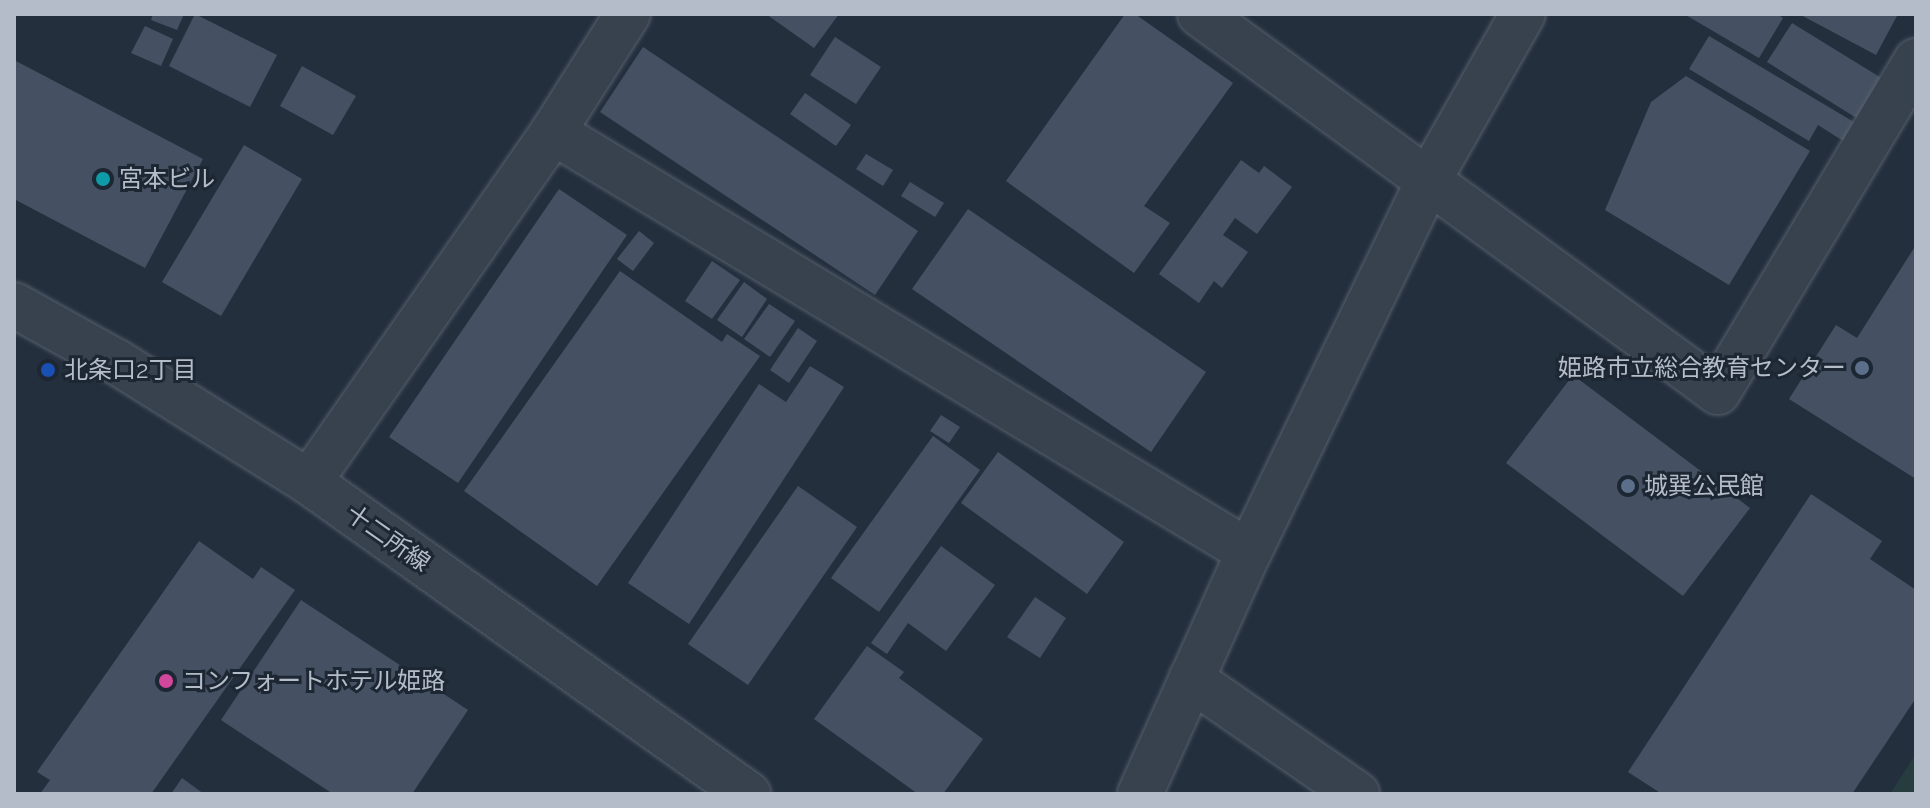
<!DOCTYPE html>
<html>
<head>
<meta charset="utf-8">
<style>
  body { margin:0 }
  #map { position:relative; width:1930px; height:808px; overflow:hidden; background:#242f3e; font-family:Raleway,"Noto Sans JP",sans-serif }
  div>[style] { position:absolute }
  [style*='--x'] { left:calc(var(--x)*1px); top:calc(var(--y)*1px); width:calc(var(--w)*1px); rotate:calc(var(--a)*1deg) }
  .green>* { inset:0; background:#263c3f }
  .building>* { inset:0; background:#455162 }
  .roads { filter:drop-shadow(0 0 2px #565f6c) drop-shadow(0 0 2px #565f6c) }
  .minor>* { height:44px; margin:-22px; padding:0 22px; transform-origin:22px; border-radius:22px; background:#38414e }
  .tertiary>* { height:44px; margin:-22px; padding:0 22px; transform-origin:22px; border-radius:22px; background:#38414e }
  .dots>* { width:22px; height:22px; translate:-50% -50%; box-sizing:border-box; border:4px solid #1d2633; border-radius:50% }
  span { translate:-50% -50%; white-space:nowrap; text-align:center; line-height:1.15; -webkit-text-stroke:6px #1d2633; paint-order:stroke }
  .poi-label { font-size:24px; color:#b4bcc9 }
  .left { translate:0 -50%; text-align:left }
  .right { translate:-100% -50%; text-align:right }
  .street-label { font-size:24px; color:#b4bcc9 }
  .frame { position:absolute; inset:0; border:16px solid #b4bcc9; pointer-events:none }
</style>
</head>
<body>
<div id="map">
  <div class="green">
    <i style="clip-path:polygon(1916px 754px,1916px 794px,1890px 794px)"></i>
  </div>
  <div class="building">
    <i style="clip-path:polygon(153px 14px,184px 14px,177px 30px,151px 20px)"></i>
    <i style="clip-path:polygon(195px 14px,277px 55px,250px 107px,169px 66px)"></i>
    <i style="clip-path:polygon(766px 14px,839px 14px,814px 48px)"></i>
    <i style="clip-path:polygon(1125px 14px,1135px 14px,1233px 83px,1144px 206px,1170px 223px,1134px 273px,1006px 181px)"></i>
    <i style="clip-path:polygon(1684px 14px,1777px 14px,1783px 18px,1759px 58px)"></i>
    <i style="clip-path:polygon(1799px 14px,1898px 14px,1876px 55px)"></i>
    <i style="clip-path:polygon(1792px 23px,1883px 79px,1858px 119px,1767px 62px)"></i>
    <i style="clip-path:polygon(145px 26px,173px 39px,161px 66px,131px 53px)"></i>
    <i style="clip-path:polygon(1709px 36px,1859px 125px,1848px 144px,1818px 125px,1809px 141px,1689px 69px)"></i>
    <i style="clip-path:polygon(835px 37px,881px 67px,856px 104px,810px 75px)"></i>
    <i style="clip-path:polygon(643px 47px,918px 231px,875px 295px,600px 112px)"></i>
    <i style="clip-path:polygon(14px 60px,203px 159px,145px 268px,14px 199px)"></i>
    <i style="clip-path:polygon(302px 66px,356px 96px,333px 135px,280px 106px)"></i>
    <i style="clip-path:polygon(1686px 76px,1810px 151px,1729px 285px,1605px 210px,1651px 102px)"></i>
    <i style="clip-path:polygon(805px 93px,851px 125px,836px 146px,790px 114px)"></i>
    <i style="clip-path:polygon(244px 145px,302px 179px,221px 316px,162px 282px)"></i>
    <i style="clip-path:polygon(866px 154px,893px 170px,883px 186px,856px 169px)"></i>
    <i style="clip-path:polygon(1241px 160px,1259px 173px,1264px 166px,1292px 187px,1257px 234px,1235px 218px,1223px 235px,1248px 252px,1222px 288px,1214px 281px,1199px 303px,1159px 274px)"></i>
    <i style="clip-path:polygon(910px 182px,944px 203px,935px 217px,901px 196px)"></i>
    <i style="clip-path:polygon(559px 189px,627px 235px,458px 483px,389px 437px)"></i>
    <i style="clip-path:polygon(968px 209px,1206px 372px,1151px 452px,912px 289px)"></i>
    <i style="clip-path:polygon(639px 231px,654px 243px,633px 271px,617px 259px)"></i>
    <i style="clip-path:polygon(1916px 245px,1916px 479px,1789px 399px,1836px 325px,1857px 338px)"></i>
    <i style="clip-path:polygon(712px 261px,740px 280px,712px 319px,685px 301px)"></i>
    <i style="clip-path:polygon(620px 271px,722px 342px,727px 334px,760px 356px,597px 586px,464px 491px)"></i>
    <i style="clip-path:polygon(744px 282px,767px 299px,742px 337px,717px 320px)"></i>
    <i style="clip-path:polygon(769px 304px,795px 321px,770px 357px,744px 339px)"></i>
    <i style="clip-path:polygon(798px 328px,817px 341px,789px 383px,770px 370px)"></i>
    <i style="clip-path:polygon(810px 366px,844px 387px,689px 624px,628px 583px,759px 384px,786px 402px)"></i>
    <i style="clip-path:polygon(1573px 375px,1750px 508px,1683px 596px,1506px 463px)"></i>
    <i style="clip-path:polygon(941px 415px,960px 427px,949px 443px,930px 431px)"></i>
    <i style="clip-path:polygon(933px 436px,980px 470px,879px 612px,831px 578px)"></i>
    <i style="clip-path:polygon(998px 452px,1124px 542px,1087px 594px,961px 503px)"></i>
    <i style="clip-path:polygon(798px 486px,857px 527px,748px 685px,688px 644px)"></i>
    <i style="clip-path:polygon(1811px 494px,1882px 541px,1870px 559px,1916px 590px,1916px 698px,1852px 794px,1662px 794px,1628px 772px)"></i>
    <i style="clip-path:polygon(199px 541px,253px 579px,261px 567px,295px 590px,151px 794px,40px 794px,50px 780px,37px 772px)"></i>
    <i style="clip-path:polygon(941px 546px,995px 585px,946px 651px,908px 623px,887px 654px,871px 643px)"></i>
    <i style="clip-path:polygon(1035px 597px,1066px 618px,1040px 658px,1007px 637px)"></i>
    <i style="clip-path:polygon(301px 600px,468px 710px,412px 794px,333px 794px,221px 720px)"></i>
    <i style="clip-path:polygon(867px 646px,904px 672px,899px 678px,983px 739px,943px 794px,918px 794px,814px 719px)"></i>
    <i style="clip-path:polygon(182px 778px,204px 794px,171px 794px)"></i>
  </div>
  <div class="roads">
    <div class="minor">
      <i style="--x:1200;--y:14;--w:641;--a:36.12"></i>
      <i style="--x:1718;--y:392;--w:386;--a:-59.1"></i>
      <i style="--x:553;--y:132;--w:813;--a:31.11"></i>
      <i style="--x:309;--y:482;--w:427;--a:-55.1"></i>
      <i style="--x:553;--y:132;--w:140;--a:-57.6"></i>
      <i style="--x:1191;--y:679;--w:202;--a:34.7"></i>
    </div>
    <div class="tertiary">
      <i style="--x:14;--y:305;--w:118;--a:29"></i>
      <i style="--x:117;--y:362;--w:226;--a:32"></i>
      <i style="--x:309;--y:482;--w:539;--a:35.4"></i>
      <i style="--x:1140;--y:794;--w:265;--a:-65.8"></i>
      <i style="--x:1249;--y:552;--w:412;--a:-64.2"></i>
      <i style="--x:1428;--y:181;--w:192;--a:-60.4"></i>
    </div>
  </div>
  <div class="dots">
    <i style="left:103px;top:179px;background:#0f9aa8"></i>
    <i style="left:1862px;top:368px;background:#5c6f8a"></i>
    <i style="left:48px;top:370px;background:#1a4fb4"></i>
    <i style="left:1628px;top:486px;background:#5c6f8a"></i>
    <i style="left:166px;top:681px;background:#d1479c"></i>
  </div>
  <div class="poi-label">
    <span class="left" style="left:119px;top:179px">宮本ビル</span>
    <span class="right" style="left:1846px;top:368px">姫路市立総合教育センター</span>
    <span class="left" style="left:64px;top:370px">北条口2丁目</span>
    <span class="left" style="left:1644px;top:486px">城巽公民館</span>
    <span class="left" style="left:182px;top:681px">コンフォートホテル姫路</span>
  </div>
  <div class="street-label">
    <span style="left:388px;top:538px;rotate:35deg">十二所線</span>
  </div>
  <div class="frame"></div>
</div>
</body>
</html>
